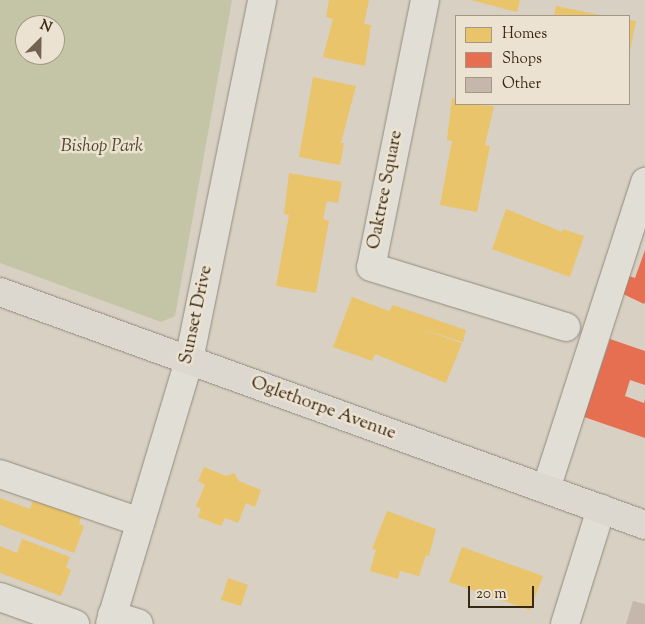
<!DOCTYPE html>
<html>
<head>
<meta charset="utf-8">
<style>
  body { margin:0 }
  #map { position:relative; width:645px; height:624px; overflow:hidden; background:#d8d0c2; font-family:"Sorts Mill Goudy",serif }
  div>[style] { position:absolute }
  [style*='--x'] { left:calc(var(--x)*1px); top:calc(var(--y)*1px); width:calc(var(--w)*1px); rotate:calc(var(--a)*1deg) }
  .green>* { inset:0; background:#c3c5a6 }
  .homes>* { inset:0; background:#e9c46a }
  .shops>* { inset:0; background:#e76f51 }
  .building>* { inset:0; background:#c5b7ac }
  .roads { filter:drop-shadow(0 0 1px #908a7f) drop-shadow(0 0 1px #908a7f) }
  .minor>* { height:28px; margin:-14px; padding:0 14px; transform-origin:14px; border-radius:14px; background:#e1ded6 }
  .major>* { height:28px; margin:-14px; padding:0 14px; transform-origin:14px; border-radius:14px; background:#dcd8d0 }
  span { translate:-50% -50%; white-space:nowrap; text-align:center; line-height:1.15; -webkit-text-stroke:5px #ece2d1; paint-order:stroke }
  .park-label { font-size:18px; color:#51462b; font-style:italic }
  .street-label { font-size:18px; color:#392912 }
  .legend { position:absolute; left:455px; top:15px; width:175px; height:90px; box-sizing:border-box; background:#ece2d1; border:1px solid #a49885; margin:0; padding:6px 9px; list-style:none; font-size:15px; color:#392912 }
  .legend li { display:flex; align-items:center; gap:10px; height:25px }
  .legend b { width:25px; border:1px solid #a49885 }
  .north { position:absolute; left:15px; top:15px; width:50px; height:50px; box-sizing:border-box; background:#ece2d1; border:1px solid #a49885; border-radius:50%; rotate:23deg; font-size:14px; font-weight:700; line-height:20px; text-align:center; color:#392912 }
  .north::after { content:''; display:block; margin:auto; width:18px; height:22px; background:#716350; clip-path:polygon(50% 0,100% 100%,50% 72%,0 100%) }
  .scale { position:absolute; left:468px; top:586px; width:66px; height:22px; box-sizing:border-box; border:2px solid #392912; border-top:0; padding-left:6px; font-size:15px; line-height:18px; white-space:nowrap; color:#392912; -webkit-text-stroke:4px #ece2d1; paint-order:stroke }
</style>
</head>
<body>
<div id="map">
  <div class="green">
    <i style="clip-path:polygon(evenodd,0 0,232px 0,175px 316px,161px 322px,0 263px,0 0,25px 25px,55px 25px,55px 55px,25px 55px,25px 25px)"></i>
  </div>
  <div class="homes">
    <i style="clip-path:polygon(329px 0,369px 0,364px 24px,371px 25px,365px 66px,323px 57px,333px 19px,326px 17px)"></i>
    <i style="clip-path:polygon(471px 0,520px 0,517px 12px)"></i>
    <i style="clip-path:polygon(556px 6px,600px 15px,600px 16px,554px 16px)"></i>
    <i style="clip-path:polygon(629px 20px,636px 21px,630px 51px,629px 51px)"></i>
    <i style="clip-path:polygon(313px 77px,356px 86px,341px 143px,344px 143px,340px 165px,299px 157px)"></i>
    <i style="clip-path:polygon(452px 98px,456px 99px,456px 104px,494px 106px,485px 145px,490px 146px,477px 212px,440px 205px,452px 141px,447px 140px)"></i>
    <i style="clip-path:polygon(289px 173px,342px 182px,338px 203px,327px 201px,323px 219px,329px 221px,316px 293px,276px 286px,289px 215px,284px 214px)"></i>
    <i style="clip-path:polygon(506px 209px,562px 232px,563px 229px,584px 236px,570px 277px,492px 249px)"></i>
    <i style="clip-path:polygon(352px 297px,389px 311px,393px 305px,466px 330px,463px 342px,418px 328px,462px 343px,446px 383px,375px 354px,372px 361px,333px 347px)"></i>
    <i style="clip-path:polygon(204px 467px,226px 476px,234px 473px,239px 481px,261px 490px,255px 507px,246px 503px,238px 523px,225px 518px,221px 526px,198px 517px,201px 509px,196px 506px,205px 485px,198px 481px)"></i>
    <i style="clip-path:polygon(35px 495px,82px 513px,79px 524px,84px 526px,74px 553px,0 525px,0 498px,30px 509px)"></i>
    <i style="clip-path:polygon(387px 511px,436px 529px,429px 556px,426px 555px,419px 576px,400px 571px,398px 579px,370px 571px,376px 550px,372px 549px)"></i>
    <i style="clip-path:polygon(22px 539px,70px 557px,66px 567px,71px 570px,61px 596px,0 573px,0 546px,17px 553px)"></i>
    <i style="clip-path:polygon(462px 547px,543px 576px,530px 610px,449px 582px)"></i>
    <i style="clip-path:polygon(228px 578px,248px 585px,241px 606px,221px 600px)"></i>
  </div>
  <div class="shops">
    <i style="clip-path:polygon(645px 250px,645px 302px,644px 304px,623px 294px,629px 276px,635px 278px)"></i>
    <i style="clip-path:polygon(610px 339px,645px 351px,645px 385px,630px 380px,625px 396px,644px 403px,645px 399px,645px 438px,584px 417px)"></i>
  </div>
  <div class="building">
    <i style="clip-path:polygon(633px 601px,645px 604px,645px 624px,626px 624px)"></i>
  </div>
  <div class="roads">
    <div class="minor">
      <i style="--x:425;--y:0;--w:272;--a:101.4"></i>
      <i style="--x:371;--y:267;--w:204;--a:17.1"></i>
      <i style="--x:0;--y:474;--w:148;--a:18.9"></i>
      <i style="--x:546;--y:489;--w:323;--a:-72.1"></i>
      <i style="--x:0;--y:597;--w:80;--a:19.8"></i>
      <i style="--x:112;--y:615;--w:28;--a:18"></i>
      <i style="--x:110;--y:624;--w:276;--a:-73.3"></i>
      <i style="--x:189;--y:360;--w:367;--a:-78.5"></i>
      <i style="--x:565;--y:624;--w:121;--a:-72.6"></i>
    </div>
    <div class="major">
      <i style="--x:0;--y:292;--w:686;--a:19.86"></i>
    </div>
  </div>
  <div class="park-label">
    <span style="left:102px;top:147px">Bishop Park</span>
  </div>
  <div class="street-label">
    <span style="left:386px;top:190px;rotate:-79deg">Oaktree Square</span>
    <span style="left:197px;top:315px;rotate:-78deg">Sunset Drive</span>
    <span style="left:323px;top:409px;rotate:20deg">Oglethorpe Avenue</span>
  </div>
  <ul class="legend">
  <li><b style="height:14px;background:#e9c46a"></b>Homes</li>
  <li><b style="height:14px;background:#e76f51"></b>Shops</li>
  <li><b style="height:14px;background:#c5b7ac"></b>Other</li>
  </ul>
  <div class="north">N</div>
  <div class="scale">20 m</div>
</div>
</body>
</html>
